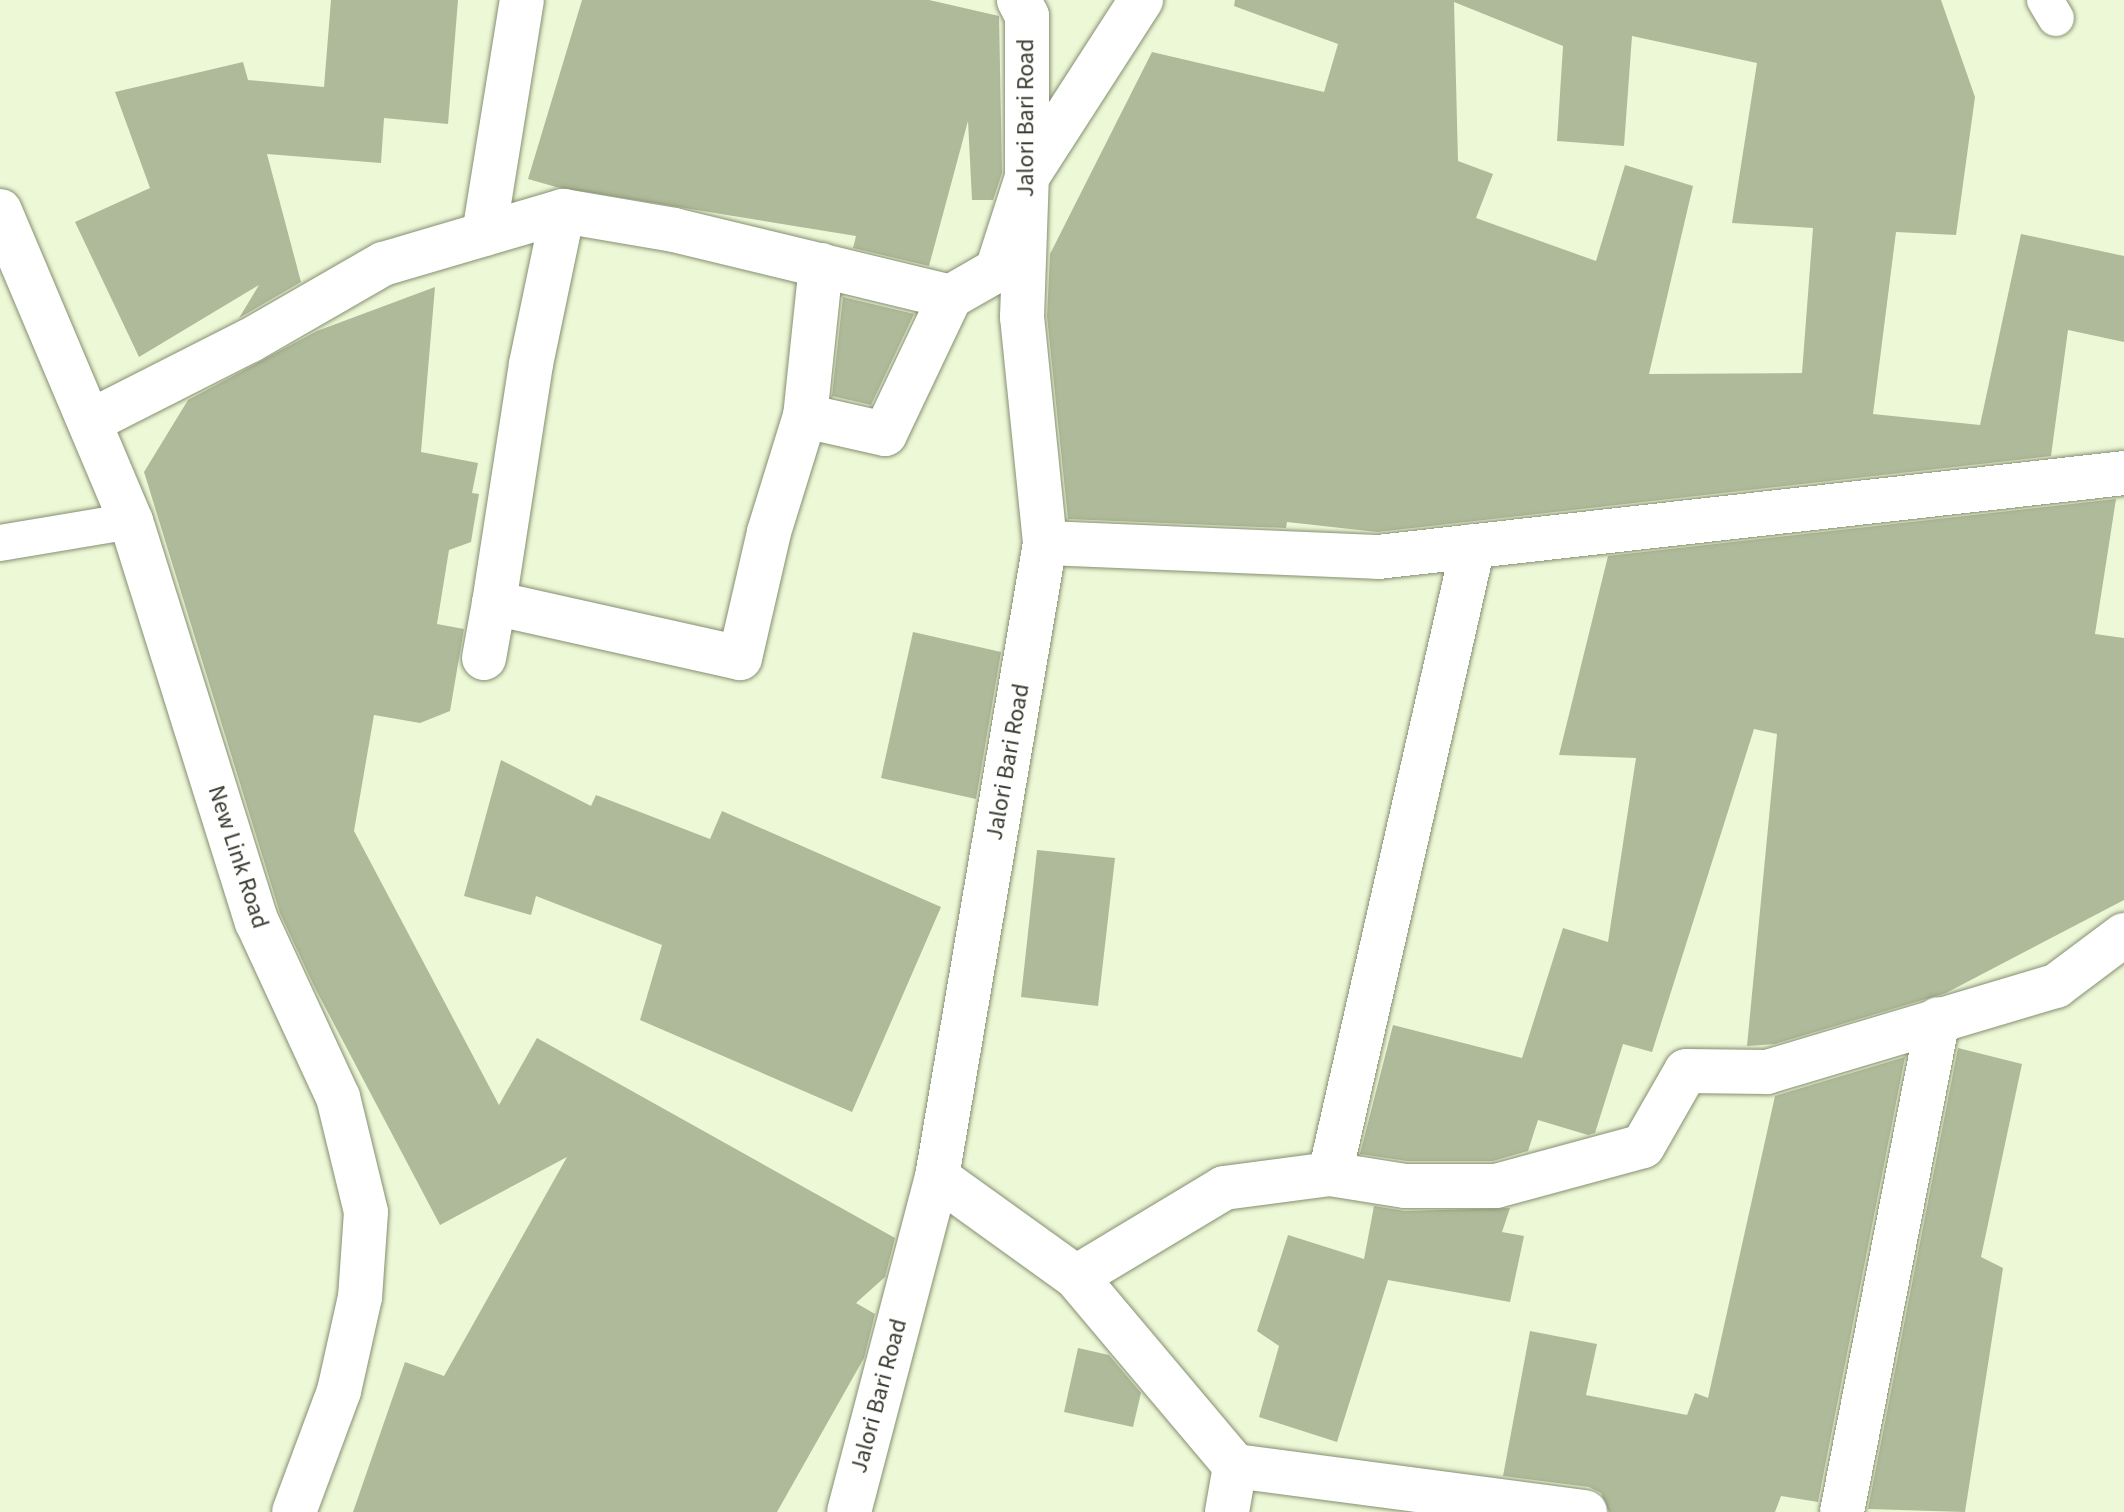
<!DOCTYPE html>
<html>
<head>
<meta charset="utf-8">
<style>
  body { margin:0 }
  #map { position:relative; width:2124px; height:1512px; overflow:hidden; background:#edf8d7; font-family:"Source Sans 3",sans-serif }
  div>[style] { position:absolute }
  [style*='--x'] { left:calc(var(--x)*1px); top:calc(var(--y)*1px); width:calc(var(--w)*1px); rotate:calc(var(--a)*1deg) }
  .building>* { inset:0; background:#afba9a }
  .roads { filter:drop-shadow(0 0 2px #858f71) drop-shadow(0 0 2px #858f71) }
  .service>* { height:36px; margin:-18px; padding:0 18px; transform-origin:18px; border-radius:18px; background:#fff }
  .minor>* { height:44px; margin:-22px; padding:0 22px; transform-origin:22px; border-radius:22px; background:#fff }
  span { translate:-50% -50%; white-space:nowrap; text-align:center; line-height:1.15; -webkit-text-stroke:6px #fff; paint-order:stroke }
  .street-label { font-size:24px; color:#373c2f }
</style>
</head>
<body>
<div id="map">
  <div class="building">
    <i style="clip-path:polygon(331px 0,458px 0,448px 124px,384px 118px,381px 163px,267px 154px,301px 282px,239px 318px,259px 285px,139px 357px,75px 222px,150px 188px,115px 92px,243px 62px,248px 80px,324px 87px)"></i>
    <i style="clip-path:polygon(582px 0,929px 0,999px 16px,1002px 173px,993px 200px,972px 200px,968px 121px,929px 266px,853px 248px,856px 236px,556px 187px,528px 179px)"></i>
    <i style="clip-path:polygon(evenodd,1235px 0,1941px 0,1975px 97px,1956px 235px,1896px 232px,1873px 414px,1980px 425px,2021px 234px,2124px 256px,2124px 342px,2068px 330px,2051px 456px,1377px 532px,1287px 522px,1286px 528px,1068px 519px,1047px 316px,1050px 254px,1152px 52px,1324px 92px,1338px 44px,1234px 6px,1235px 0,1454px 2px,1563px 46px,1557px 141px,1624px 146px,1632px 36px,1757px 63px,1732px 223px,1813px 228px,1802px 373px,1649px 374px,1693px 186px,1625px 165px,1596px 261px,1476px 218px,1493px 174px,1458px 161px,1454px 2px)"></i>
    <i style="clip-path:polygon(435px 287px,421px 452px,478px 463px,472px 493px,479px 494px,471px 542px,449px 550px,437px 624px,464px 629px,450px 711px,420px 723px,374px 715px,354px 831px,499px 1105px,537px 1038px,895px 1238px,885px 1277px,856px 1303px,875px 1314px,864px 1358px,777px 1512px,353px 1512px,405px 1362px,444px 1376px,567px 1157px,440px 1225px,315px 988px,280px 913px,144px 472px,188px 400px,317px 331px)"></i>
    <i style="clip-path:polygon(843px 297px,914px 314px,871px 405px,832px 396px)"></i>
    <i style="clip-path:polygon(2116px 499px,2095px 634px,2124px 638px,2124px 900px,1946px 993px,1775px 1044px,1747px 1046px,1777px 734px,1754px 729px,1652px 1052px,1623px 1044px,1595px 1133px,1588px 1135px,1538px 1120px,1528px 1151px,1493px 1161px,1407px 1161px,1360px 1154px,1393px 1025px,1522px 1058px,1563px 928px,1608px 942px,1636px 758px,1559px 755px,1608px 556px)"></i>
    <i style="clip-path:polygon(913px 632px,1001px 652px,976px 799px,881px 778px)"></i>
    <i style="clip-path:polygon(501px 760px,591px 806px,596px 795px,710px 839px,722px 811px,941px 907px,852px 1112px,640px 1020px,662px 945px,536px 896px,531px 915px,464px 896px)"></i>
    <i style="clip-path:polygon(1037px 850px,1115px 858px,1098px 1006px,1021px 997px)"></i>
    <i style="clip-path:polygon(1958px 1048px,2022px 1064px,1981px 1257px,2003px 1268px,1965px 1512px,1868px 1509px)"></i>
    <i style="clip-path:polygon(1905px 1057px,1818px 1502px,1781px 1496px,1775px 1512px,1609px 1512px,1601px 1493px,1589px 1487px,1503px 1476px,1530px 1331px,1597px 1344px,1586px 1395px,1687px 1415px,1695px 1393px,1708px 1398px,1775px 1096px)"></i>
    <i style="clip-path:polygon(1374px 1206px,1405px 1211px,1510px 1208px,1502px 1232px,1524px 1236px,1510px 1302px,1388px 1280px,1337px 1442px,1259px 1417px,1279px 1346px,1257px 1331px,1288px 1235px,1364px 1259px)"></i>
    <i style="clip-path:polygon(1078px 1348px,1109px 1355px,1141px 1393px,1133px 1427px,1064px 1412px)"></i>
  </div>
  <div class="roads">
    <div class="service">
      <i style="--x:2045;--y:0;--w:21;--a:59"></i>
      <i style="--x:0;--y:543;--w:133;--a:-9.5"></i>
    </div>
    <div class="minor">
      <i style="--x:0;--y:211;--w:337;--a:67.1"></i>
      <i style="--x:131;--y:521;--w:420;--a:72.6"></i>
      <i style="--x:257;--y:922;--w:193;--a:65.2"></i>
      <i style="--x:338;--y:1097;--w:118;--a:76.3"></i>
      <i style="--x:366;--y:1212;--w:85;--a:94"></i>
      <i style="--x:360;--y:1297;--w:96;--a:102.6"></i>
      <i style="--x:339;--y:1391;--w:129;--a:110.4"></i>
      <i style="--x:484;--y:234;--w:237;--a:-80.8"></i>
      <i style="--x:821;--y:265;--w:152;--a:96"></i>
      <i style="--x:805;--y:416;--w:82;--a:12.7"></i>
      <i style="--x:885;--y:434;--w:152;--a:-64.6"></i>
      <i style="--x:950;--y:297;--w:54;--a:-29.9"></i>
      <i style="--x:997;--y:270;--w:98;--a:-72.1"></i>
      <i style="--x:1027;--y:177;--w:211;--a:-57.2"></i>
      <i style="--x:91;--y:421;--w:177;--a:-26.9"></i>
      <i style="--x:249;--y:341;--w:155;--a:-29.9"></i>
      <i style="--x:383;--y:264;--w:188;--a:-16.4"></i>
      <i style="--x:563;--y:211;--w:113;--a:9.7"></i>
      <i style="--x:674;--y:230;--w:284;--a:13.6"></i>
      <i style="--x:1045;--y:543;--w:333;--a:2.4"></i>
      <i style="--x:1378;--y:557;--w:751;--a:-6.42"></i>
      <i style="--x:494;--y:603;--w:242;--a:-81.2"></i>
      <i style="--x:531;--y:364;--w:156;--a:-78.2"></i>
      <i style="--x:484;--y:658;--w:56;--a:-79.7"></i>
      <i style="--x:494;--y:603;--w:252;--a:12.6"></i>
      <i style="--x:740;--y:658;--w:129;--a:-77"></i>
      <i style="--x:769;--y:532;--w:121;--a:-72.8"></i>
      <i style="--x:1330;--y:1174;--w:644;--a:-77.17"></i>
      <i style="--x:937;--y:1177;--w:171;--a:35.7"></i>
      <i style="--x:1076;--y:1277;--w:173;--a:-31"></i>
      <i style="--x:1224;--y:1188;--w:107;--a:-7.5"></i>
      <i style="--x:1330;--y:1174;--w:76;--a:9.1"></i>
      <i style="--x:1405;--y:1186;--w:91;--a:0"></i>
      <i style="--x:1496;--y:1186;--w:152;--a:-15.2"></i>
      <i style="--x:1643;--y:1146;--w:86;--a:-60.2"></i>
      <i style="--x:1686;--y:1071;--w:81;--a:0.7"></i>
      <i style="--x:1767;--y:1072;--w:302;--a:-16.6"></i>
      <i style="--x:2056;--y:986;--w:85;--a:-36.9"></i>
      <i style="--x:1076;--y:1277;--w:247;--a:49.9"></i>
      <i style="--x:1235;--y:1466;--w:47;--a:99.9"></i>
      <i style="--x:1235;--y:1466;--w:353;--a:7.5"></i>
      <i style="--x:849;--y:1512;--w:346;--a:-75.3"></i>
      <i style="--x:937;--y:1177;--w:643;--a:-80.33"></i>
      <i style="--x:1045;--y:543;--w:227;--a:-95.8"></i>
      <i style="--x:1022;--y:317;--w:140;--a:-88"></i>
      <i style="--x:1027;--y:177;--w:161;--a:-90"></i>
      <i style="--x:1027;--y:16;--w:18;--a:-117"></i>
      <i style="--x:1842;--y:1512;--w:502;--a:-78.98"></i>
    </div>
  </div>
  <div class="street-label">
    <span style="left:1026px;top:118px;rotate:-90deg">Jalori Bari Road</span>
    <span style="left:1008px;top:762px;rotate:-80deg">Jalori Bari Road</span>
    <span style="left:238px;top:857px;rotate:72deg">New Link Road</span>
    <span style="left:879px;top:1396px;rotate:-75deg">Jalori Bari Road</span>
  </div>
</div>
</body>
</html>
